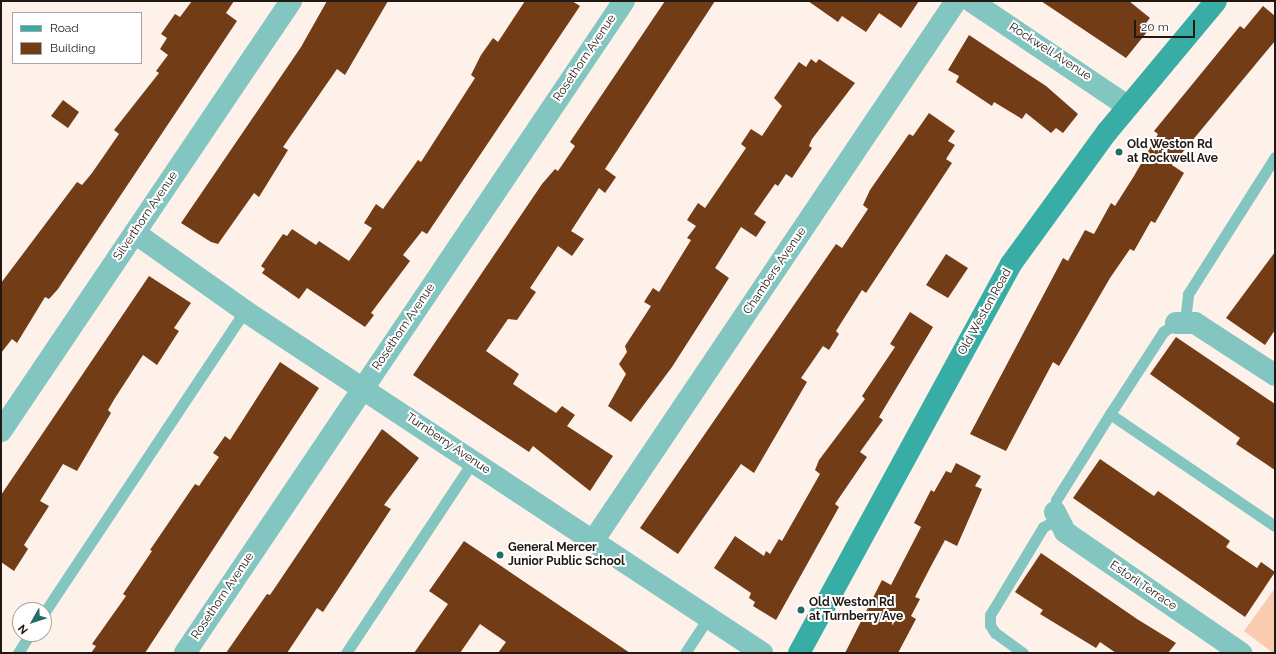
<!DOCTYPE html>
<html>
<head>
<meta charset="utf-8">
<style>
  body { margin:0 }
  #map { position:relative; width:1276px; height:654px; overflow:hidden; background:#fdf1ea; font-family:Raleway,sans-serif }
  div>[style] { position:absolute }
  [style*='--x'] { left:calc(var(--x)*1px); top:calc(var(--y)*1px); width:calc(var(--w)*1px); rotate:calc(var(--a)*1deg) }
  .green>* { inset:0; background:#f9cbb0 }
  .building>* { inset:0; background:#723c17 }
  .lane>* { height:11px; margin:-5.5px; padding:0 5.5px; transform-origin:5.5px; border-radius:5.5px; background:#83c5c0 }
  .street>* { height:22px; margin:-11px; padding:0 11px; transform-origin:11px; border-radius:11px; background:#83c5c0 }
  .secondary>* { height:22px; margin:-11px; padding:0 11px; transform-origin:11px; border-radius:11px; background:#38ada6 }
  .dots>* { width:11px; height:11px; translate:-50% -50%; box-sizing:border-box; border:2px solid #fff; border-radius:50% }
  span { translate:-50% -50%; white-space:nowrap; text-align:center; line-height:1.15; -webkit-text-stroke:4px #fff; paint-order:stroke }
  .street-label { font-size:12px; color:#231913 }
  .poi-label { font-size:12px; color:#231913; font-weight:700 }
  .left { translate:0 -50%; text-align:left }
  .frame { position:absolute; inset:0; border:2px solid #231913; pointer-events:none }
  .legend { position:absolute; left:12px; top:12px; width:130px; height:52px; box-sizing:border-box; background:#fff; border:1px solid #a7a3a1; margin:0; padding:5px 7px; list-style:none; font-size:12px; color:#231913 }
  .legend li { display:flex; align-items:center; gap:8px; height:20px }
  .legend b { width:20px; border:1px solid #a7a3a1 }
  .north { position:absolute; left:12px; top:602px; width:40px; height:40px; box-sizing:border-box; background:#fff; border:1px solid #a7a3a1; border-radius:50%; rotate:231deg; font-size:11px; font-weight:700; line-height:16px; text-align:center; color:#231913 }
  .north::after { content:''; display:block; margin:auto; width:14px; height:18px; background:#236d69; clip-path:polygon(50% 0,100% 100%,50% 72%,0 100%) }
  .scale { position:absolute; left:1134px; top:20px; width:61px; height:18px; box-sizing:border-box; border:2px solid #231913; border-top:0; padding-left:5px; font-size:12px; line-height:14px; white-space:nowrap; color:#231913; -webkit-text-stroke:3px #fff; paint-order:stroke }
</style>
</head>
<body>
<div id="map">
  <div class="green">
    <i style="clip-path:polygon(1275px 588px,1275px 653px,1273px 653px,1244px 631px)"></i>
  </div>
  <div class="building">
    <i style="clip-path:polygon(192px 1px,234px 1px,226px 13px,237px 21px,58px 289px,49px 299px,45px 297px,17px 343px,12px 339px,1px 353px,1px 283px,77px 182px,82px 185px,92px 173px,119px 134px,114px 130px,159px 73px,156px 71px,168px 55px,160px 49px,167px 38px,161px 34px,175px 14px,180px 17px)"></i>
    <i style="clip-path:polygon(327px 1px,388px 1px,345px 75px,337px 69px,283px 147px,288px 150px,259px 197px,254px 193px,218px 244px,211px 242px,181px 223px,301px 47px)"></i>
    <i style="clip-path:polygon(525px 1px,572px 1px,580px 6px,427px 234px,422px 231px,403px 255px,410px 261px,371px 313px,374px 315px,365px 327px,307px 288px,299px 299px,262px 273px,265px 269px,261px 266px,283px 234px,287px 236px,292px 229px,316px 245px,319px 241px,349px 261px,372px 228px,364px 223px,376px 204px,383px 209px,418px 160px,421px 162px,475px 78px,471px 75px,481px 55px,493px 38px,498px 42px)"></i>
    <i style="clip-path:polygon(665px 1px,715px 1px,605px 169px,616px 177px,605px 193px,599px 188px,571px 231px,584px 239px,572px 256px,558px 246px,530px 288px,536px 292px,517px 320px,508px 319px,486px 351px,519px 374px,513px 384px,556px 413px,562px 406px,575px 415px,567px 426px,613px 456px,590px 491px,533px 446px,529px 452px,413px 375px,542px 184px,555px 169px,558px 171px,575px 146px,570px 142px)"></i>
    <i style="clip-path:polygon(808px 1px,919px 1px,901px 28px,879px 13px,866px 32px,842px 16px,838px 22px)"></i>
    <i style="clip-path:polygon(1041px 1px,1129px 1px,1150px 18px,1146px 23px,1151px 27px,1126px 58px)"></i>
    <i style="clip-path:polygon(1263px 6px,1275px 16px,1275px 41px,1172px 165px,1184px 173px,1155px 223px,1151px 221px,1134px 251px,1130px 249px,1110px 278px,1059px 366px,1053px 362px,1006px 451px,970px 434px,1063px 258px,1068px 261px,1085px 230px,1094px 234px,1111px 203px,1115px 206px,1134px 176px,1158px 134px,1154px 131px,1240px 26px,1244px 29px)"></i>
    <i style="clip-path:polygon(969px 35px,1046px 86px,1078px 114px,1063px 133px,1056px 128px,1051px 133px,1026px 113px,1022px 119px,994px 102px,992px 106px,956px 82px,959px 76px,948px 70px)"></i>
    <i style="clip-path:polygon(811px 59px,816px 63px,819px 59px,855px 83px,812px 139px,809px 146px,812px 148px,792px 178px,786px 174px,778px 186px,775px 184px,754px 214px,766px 222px,756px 237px,741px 227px,715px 268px,729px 278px,672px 367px,631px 422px,608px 406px,626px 374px,619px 364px,627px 352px,625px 346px,651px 306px,644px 302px,653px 288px,659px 292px,691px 240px,687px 238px,696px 226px,687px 220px,698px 203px,705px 208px,746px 148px,741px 144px,751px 129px,762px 136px,782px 106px,774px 98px,799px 62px,806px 67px)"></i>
    <i style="clip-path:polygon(63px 100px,79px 112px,68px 128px,51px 116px)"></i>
    <i style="clip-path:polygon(929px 113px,955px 131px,948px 141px,955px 145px,946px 159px,952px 163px,872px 284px,866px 293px,862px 290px,836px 331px,839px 334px,829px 350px,823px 346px,801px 378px,807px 382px,754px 473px,741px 464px,678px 554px,640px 528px,836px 244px,842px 248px,868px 209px,863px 205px,870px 190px,909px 134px,913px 136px)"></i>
    <i style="clip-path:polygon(1275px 252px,1275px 330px,1265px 345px,1226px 318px)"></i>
    <i style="clip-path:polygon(946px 254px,968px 268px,948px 298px,926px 285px)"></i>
    <i style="clip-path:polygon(149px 276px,191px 303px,174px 328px,179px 331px,157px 365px,143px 355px,115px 398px,108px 410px,111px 413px,77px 471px,63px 464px,40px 501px,49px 506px,24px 545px,28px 549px,14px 571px,1px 562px,1px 495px)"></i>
    <i style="clip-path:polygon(910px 312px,933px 327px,879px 417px,883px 420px,860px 452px,867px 457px,835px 504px,839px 507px,776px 620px,753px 606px,755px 602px,749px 598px,751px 593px,714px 568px,735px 536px,764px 556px,766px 551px,770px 554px,779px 539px,782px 541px,820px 474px,815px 470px,819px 460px,865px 399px,862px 396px,895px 347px,890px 344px)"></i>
    <i style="clip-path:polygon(1176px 337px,1275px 404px,1275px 470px,1236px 444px,1240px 438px,1150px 374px)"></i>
    <i style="clip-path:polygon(280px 362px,319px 388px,145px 653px,91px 653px,96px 646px,92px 644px,126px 596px,123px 594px,152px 551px,150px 550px,195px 484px,199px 486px,219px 457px,213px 453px,225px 436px,230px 440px)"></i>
    <i style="clip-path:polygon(382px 429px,419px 458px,384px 505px,391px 509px,323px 612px,317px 608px,287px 653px,226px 653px,267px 594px,270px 595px)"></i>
    <i style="clip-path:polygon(1100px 459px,1154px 496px,1158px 491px,1230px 541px,1226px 547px,1257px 568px,1261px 562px,1275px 572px,1245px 617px,1073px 498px)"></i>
    <i style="clip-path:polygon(956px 463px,981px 476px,975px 486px,982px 489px,957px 546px,945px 540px,930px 568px,915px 597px,920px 599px,911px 616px,916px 619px,898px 653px,845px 653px,882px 580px,891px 585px,921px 527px,914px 523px,931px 490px,934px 492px,946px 471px,951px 473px)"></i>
    <i style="clip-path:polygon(464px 541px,630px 653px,498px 653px,506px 642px,480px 624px,460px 653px,414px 653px,448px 604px,429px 591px)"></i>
    <i style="clip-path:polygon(1041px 553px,1137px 619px,1176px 643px,1168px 653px,1116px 653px,1100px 642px,1096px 648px,1040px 614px,1043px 610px,1015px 592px)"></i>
  </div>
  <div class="lane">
    <i style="--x:1185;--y:320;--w:26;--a:-83"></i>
    <i style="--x:1188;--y:294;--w:162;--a:-57.6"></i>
    <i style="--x:1110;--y:414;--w:199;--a:34.2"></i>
    <i style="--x:1055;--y:512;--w:12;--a:-85"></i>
    <i style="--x:1056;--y:500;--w:102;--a:-57.9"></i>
    <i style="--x:1110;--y:414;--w:98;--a:-57.1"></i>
    <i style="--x:1163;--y:332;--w:16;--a:-35"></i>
    <i style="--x:44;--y:613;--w:363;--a:-56.4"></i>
    <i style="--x:18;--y:653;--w:22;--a:-58"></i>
    <i style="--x:346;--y:653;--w:230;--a:-56.5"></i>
    <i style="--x:685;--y:653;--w:42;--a:-56.7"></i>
    <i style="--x:1023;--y:653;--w:34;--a:-144"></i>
    <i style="--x:995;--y:633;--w:9;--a:-122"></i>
    <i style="--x:990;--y:625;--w:10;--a:-90"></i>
    <i style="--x:990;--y:615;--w:103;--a:-58.9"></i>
    <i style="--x:1043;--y:527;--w:15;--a:-28"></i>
  </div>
  <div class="street">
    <i style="--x:971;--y:1;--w:188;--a:33.9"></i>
    <i style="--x:135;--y:233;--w:135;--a:35.3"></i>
    <i style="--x:245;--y:311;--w:620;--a:33.48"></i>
    <i style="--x:1176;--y:323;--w:19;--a:0"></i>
    <i style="--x:1195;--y:323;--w:95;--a:33"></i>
    <i style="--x:1;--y:431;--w:519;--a:-56"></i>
    <i style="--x:1055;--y:512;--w:22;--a:63"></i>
    <i style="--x:1065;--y:532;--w:214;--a:34.5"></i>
    <i style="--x:593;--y:541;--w:651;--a:-56.09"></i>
    <i style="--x:185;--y:653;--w:786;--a:-56.05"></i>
  </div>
  <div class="secondary">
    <i style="--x:799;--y:653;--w:443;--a:-61.4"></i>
    <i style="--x:1011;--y:264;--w:163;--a:-54"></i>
    <i style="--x:1107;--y:132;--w:170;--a:-50.2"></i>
  </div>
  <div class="dots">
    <i style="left:1119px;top:152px;background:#236d69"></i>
    <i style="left:500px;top:555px;background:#236d69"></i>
    <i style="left:801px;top:610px;background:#236d69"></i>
  </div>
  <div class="street-label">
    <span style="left:1050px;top:52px;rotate:33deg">Rockwell Avenue</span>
    <span style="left:585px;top:58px;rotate:-56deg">Rosethorn Avenue</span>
    <span style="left:146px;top:216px;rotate:-56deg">Silverthorn Avenue</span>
    <span style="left:775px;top:271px;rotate:-56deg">Chambers Avenue</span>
    <span style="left:985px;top:312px;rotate:-61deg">Old Weston Road</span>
    <span style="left:404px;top:327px;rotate:-56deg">Rosethorn Avenue</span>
    <span style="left:448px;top:444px;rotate:34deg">Turnberry Avenue</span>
    <span style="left:1143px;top:586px;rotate:34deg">Estoril Terrace</span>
    <span style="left:223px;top:596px;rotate:-56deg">Rosethorn Avenue</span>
  </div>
  <div class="poi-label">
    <span class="left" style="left:1127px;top:152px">Old Weston Rd<br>at Rockwell Ave</span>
    <span class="left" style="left:508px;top:555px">General Mercer<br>Junior Public School</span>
    <span class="left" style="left:809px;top:610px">Old Weston Rd<br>at Turnberry Ave</span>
  </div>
  <div class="frame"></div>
  <ul class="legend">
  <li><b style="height:5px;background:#38ada6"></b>Road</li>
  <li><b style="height:11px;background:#723c17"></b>Building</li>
  </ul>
  <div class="north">N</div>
  <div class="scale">20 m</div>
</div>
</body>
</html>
